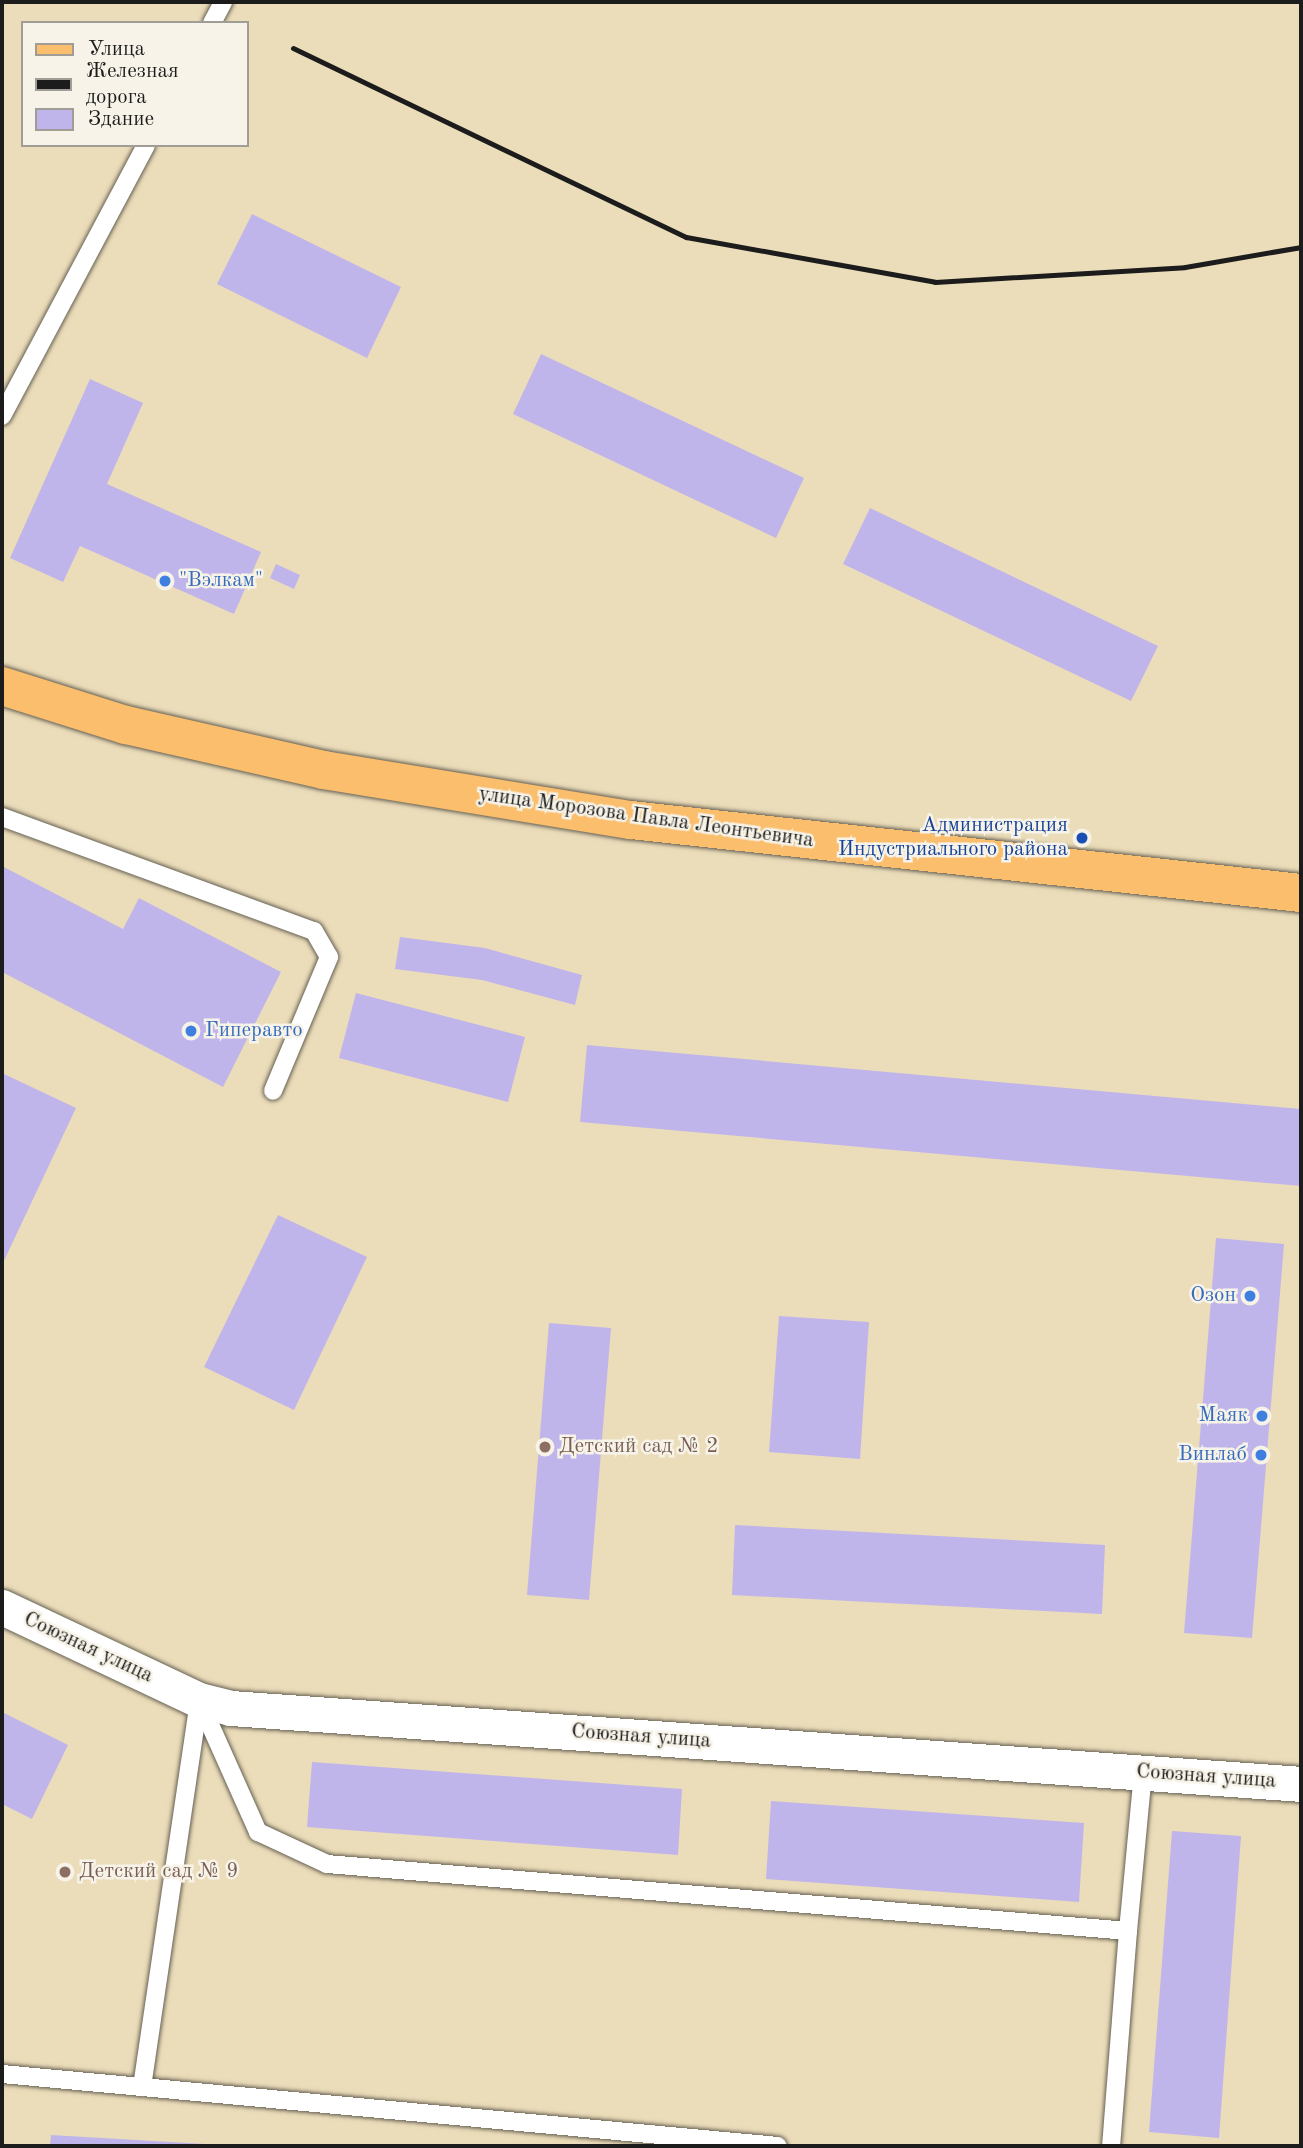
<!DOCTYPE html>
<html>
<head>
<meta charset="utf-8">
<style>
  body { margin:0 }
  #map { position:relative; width:1303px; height:2148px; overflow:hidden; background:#ecddba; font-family:"Old Standard TT",serif }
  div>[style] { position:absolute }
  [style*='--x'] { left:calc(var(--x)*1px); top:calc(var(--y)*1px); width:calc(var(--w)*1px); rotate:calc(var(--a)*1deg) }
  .building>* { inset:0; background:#c0b5ea }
  .roads { filter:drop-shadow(0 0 2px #656053) drop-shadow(0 0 2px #656053) }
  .lane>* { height:18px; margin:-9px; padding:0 9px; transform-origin:9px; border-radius:9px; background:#fff }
  .street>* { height:35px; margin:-17.5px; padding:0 17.5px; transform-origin:17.5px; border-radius:17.5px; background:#fff }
  .primary>* { height:38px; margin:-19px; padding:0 19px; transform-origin:19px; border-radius:19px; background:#fabe6d }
  .rail>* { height:5px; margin:-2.5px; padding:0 2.5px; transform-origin:2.5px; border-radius:2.5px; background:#1c1c1c }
  .dots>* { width:19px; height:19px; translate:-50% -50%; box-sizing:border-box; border:4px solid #f7f3e8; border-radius:50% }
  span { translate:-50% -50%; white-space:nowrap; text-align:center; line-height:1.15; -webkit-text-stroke:5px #f7f3e8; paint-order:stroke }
  .shop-label { font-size:21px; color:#366cbe }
  .left { translate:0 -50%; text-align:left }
  .right { translate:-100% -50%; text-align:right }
  .street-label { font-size:21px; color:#1c1c1c }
  .transit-label { font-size:21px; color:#164399 }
  .education-label { font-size:21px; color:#785e54 }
  .frame { position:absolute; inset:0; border:4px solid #1c1c1c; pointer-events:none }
  .legend { position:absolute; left:21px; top:21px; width:228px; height:126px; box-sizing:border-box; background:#f7f3e8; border:2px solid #9f9d96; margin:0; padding:9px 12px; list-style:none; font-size:21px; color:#1c1c1c }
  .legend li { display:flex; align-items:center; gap:14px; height:35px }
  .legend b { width:35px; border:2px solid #9f9d96 }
</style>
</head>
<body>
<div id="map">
  <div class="building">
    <i style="clip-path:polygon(252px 214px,401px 287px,367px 358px,217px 284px)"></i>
    <i style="clip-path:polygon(541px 354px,804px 478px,776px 538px,513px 414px)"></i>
    <i style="clip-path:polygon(90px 379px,143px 403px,107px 484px,261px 552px,234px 614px,80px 546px,63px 582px,10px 558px)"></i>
    <i style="clip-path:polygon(870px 508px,1158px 646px,1131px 701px,843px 564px)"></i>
    <i style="clip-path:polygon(276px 564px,300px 575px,294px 589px,270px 578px)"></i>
    <i style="clip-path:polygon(2px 866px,123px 929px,139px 898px,281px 972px,223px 1087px,2px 972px)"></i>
    <i style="clip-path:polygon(400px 937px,485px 948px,582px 975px,575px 1005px,482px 980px,395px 969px)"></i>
    <i style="clip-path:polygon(356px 993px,525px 1037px,508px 1102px,339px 1058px)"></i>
    <i style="clip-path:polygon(587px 1045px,1301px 1109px,1301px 1186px,580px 1122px)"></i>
    <i style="clip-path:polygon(2px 1073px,76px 1108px,2px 1265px)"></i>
    <i style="clip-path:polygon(278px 1215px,367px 1257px,294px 1410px,204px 1367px)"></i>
    <i style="clip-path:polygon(1216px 1238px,1284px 1244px,1252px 1638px,1184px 1633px)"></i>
    <i style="clip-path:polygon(779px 1316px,869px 1322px,860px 1459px,769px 1452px)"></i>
    <i style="clip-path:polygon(549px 1323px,611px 1328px,589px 1600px,527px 1595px)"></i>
    <i style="clip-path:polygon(735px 1525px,1105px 1545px,1102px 1614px,732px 1595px)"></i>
    <i style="clip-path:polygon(2px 1712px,68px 1745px,32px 1819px,2px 1804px)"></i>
    <i style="clip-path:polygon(312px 1762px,682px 1789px,678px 1855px,307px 1827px)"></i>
    <i style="clip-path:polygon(771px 1801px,1084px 1823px,1079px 1902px,766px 1879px)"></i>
    <i style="clip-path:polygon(1172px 1831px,1241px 1836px,1219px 2138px,1149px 2132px)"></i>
    <i style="clip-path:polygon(51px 2135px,205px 2144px,205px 2146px,50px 2146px)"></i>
  </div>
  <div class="roads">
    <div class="lane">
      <i style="--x:212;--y:23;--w:24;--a:-62"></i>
      <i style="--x:2;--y:416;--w:307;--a:-62"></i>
      <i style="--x:2;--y:817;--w:332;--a:20.1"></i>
      <i style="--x:314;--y:931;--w:30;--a:60"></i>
      <i style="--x:329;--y:957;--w:145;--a:112.7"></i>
      <i style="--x:1128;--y:1931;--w:160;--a:-84.6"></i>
      <i style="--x:2;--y:2074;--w:779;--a:5.3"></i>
      <i style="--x:142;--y:2087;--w:391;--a:-81.6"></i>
      <i style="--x:199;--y:1700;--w:145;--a:65.9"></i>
      <i style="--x:258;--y:1832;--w:76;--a:24.9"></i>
      <i style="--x:327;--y:1864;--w:804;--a:4.78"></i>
      <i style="--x:1128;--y:1931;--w:216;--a:94.5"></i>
    </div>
    <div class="street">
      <i style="--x:2;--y:1607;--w:218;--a:25.3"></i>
      <i style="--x:199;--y:1700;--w:33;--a:14"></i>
      <i style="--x:231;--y:1708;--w:1073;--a:4.06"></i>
    </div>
    <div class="primary">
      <i style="--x:2;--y:686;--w:130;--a:17.5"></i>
      <i style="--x:126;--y:725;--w:203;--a:12.8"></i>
      <i style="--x:324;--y:770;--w:311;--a:9.3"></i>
      <i style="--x:631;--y:820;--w:674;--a:6.22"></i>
    </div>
  </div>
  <div class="rail">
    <i style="--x:293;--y:48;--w:436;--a:25.7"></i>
    <i style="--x:686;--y:237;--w:253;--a:10.2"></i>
    <i style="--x:935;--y:282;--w:250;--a:-3.4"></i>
    <i style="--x:1185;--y:267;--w:118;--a:-9.8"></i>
  </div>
  <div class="dots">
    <i style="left:165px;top:581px;background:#3f7fe0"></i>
    <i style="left:1082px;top:838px;background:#1a4fb4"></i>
    <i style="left:191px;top:1031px;background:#3f7fe0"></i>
    <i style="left:1250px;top:1296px;background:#3f7fe0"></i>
    <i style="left:1262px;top:1416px;background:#3f7fe0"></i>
    <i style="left:545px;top:1447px;background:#8d6e63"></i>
    <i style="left:1261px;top:1455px;background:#3f7fe0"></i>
    <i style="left:65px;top:1872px;background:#8d6e63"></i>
  </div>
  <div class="shop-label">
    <span class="left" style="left:179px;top:581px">"Вэлкам"</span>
    <span class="left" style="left:205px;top:1031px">Гиперавто</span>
    <span class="right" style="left:1236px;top:1296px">Озон</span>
    <span class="right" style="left:1248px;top:1416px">Маяк</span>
    <span class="right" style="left:1247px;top:1455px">Винлаб</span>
  </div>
  <div class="street-label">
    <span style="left:646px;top:818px;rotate:8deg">улица Морозова Павла Леонтьевича</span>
    <span style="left:88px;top:1648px;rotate:25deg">Союзная улица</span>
    <span style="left:641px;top:1737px;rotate:4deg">Союзная улица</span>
    <span style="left:1206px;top:1777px;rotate:4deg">Союзная улица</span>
  </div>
  <div class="transit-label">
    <span class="right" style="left:1068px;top:838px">Администрация<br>Индустриального района</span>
  </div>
  <div class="education-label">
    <span class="left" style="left:559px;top:1447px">Детский сад № 2</span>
    <span class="left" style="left:79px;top:1872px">Детский сад № 9</span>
  </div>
  <div class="frame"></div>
  <ul class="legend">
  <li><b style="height:9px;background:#fabe6d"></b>Улица</li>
  <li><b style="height:9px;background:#1c1c1c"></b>Железная дорога</li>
  <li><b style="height:19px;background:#c0b5ea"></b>Здание</li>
  </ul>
</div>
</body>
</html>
